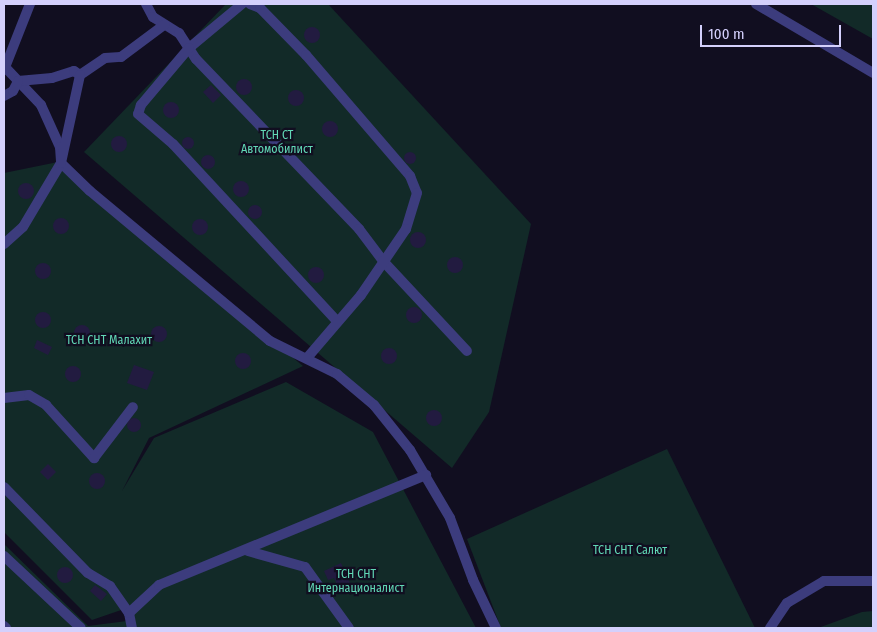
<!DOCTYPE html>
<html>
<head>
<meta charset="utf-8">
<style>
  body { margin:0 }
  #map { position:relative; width:877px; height:632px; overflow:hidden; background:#110e20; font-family:"Fira Sans Condensed",sans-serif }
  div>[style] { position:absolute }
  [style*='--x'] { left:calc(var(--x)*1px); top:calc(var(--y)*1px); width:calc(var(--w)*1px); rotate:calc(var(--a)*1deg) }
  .green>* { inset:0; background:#122a28 }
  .building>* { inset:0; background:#221b40 }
  .round { border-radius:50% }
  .minor>* { height:10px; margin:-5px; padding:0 5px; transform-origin:5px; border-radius:5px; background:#3c3c7d }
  span { translate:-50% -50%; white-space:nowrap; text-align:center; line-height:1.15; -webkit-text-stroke:4.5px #110e20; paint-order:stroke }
  .park-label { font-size:12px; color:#61d8b6 }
  .frame { position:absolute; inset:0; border:5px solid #d4d0fc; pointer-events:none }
  .scale { position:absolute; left:700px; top:25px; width:141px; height:22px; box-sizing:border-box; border:2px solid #d4d0fc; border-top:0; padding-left:6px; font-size:15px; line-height:18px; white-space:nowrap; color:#d4d0fc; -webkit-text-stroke:4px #110e20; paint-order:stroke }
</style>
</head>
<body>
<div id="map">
  <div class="green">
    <i style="clip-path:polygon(226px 4px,328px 4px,531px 224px,489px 412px,452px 468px,84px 152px)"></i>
    <i style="clip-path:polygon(811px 4px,873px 4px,873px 39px)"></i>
    <i style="clip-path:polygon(58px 162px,303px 366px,149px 438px,122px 491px,154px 438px,286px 382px,373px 432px,476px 628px,4px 628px,4px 544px,88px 626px,127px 621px,127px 608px,92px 620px,4px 532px,4px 173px)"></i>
    <i style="clip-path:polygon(667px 449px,755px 628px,501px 628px,467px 539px)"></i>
    <i style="clip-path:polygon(873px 611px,873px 628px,818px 628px,862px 612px)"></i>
  </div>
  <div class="building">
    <i class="round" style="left:304px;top:27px;width:16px;height:16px"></i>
    <i class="round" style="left:236px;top:79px;width:16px;height:16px"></i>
    <i style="clip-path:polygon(211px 85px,221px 95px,213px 103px,203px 92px)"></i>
    <i class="round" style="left:288px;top:90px;width:16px;height:16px"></i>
    <i class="round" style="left:163px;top:102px;width:16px;height:16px"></i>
    <i class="round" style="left:322px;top:121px;width:16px;height:16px"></i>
    <i class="round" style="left:111px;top:136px;width:16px;height:16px"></i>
    <i class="round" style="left:182px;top:137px;width:12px;height:12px"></i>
    <i class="round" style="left:404px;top:152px;width:12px;height:12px"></i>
    <i class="round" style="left:201px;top:155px;width:14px;height:14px"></i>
    <i class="round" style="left:233px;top:181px;width:16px;height:16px"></i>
    <i class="round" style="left:18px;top:183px;width:16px;height:16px"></i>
    <i class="round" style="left:248px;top:205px;width:14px;height:14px"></i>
    <i class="round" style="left:53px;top:218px;width:16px;height:16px"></i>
    <i class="round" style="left:192px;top:219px;width:16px;height:16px"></i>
    <i class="round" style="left:410px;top:232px;width:16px;height:16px"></i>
    <i class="round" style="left:447px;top:257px;width:16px;height:16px"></i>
    <i class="round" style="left:35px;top:263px;width:16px;height:16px"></i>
    <i class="round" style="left:308px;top:267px;width:16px;height:16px"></i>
    <i class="round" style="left:406px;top:307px;width:16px;height:16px"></i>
    <i class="round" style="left:35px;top:312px;width:16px;height:16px"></i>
    <i class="round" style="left:74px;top:325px;width:16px;height:16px"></i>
    <i class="round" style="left:151px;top:326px;width:16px;height:16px"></i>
    <i style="clip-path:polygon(37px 340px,52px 347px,48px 355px,34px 348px)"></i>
    <i class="round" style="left:381px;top:348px;width:16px;height:16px"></i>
    <i class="round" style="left:235px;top:353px;width:16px;height:16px"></i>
    <i style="clip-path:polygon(134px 365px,154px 372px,147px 390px,127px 383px)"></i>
    <i class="round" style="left:65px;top:366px;width:16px;height:16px"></i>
    <i class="round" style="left:426px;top:410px;width:16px;height:16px"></i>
    <i class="round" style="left:127px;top:418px;width:14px;height:14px"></i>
    <i style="clip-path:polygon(48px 464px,56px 472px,48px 480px,40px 472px)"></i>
    <i class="round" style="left:89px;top:473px;width:16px;height:16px"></i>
    <i style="clip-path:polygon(341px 563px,350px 583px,339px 588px,334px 578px,328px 580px,324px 571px)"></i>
    <i class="round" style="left:57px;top:567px;width:16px;height:16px"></i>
    <i style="clip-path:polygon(95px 585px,107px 594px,101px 601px,90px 591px)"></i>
  </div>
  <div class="minor">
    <i style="--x:146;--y:4;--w:15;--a:62"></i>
    <i style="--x:153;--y:17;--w:31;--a:32"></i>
    <i style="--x:179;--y:33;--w:31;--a:57"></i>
    <i style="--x:196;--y:59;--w:236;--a:46.2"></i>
    <i style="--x:359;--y:229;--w:40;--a:53"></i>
    <i style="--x:383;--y:261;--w:123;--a:47"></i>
    <i style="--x:242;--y:4;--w:69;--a:140.3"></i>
    <i style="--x:189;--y:48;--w:75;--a:130.1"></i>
    <i style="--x:141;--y:105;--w:9;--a:108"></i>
    <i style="--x:138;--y:114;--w:46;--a:40.6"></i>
    <i style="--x:173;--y:144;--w:241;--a:47.2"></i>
    <i style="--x:250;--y:4;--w:11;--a:22"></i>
    <i style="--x:260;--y:8;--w:66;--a:45.6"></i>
    <i style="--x:306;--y:55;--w:160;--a:49.3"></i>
    <i style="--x:410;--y:176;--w:18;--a:68"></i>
    <i style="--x:417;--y:193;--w:38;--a:107"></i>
    <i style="--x:406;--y:229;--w:80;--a:124.3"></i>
    <i style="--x:361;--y:295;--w:83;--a:130.6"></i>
    <i style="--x:756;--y:4;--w:136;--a:30.5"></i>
    <i style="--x:4;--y:66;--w:54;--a:46.5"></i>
    <i style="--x:41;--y:105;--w:46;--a:65.7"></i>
    <i style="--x:60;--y:147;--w:16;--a:86"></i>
    <i style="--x:61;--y:163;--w:40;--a:44"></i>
    <i style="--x:90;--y:191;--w:234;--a:39.8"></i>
    <i style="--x:270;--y:341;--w:75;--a:26.2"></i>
    <i style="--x:337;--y:374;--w:48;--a:40"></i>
    <i style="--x:374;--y:405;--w:58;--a:51.3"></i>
    <i style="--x:410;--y:450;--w:79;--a:59.5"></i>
    <i style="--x:450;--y:518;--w:66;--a:69.6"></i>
    <i style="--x:473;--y:580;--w:53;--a:64.4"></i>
    <i style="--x:4;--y:70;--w:71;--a:-68.5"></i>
    <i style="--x:18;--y:81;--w:34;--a:-5"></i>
    <i style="--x:52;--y:78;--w:23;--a:-18"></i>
    <i style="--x:74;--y:71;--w:7;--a:34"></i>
    <i style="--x:80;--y:75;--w:30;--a:-34"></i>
    <i style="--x:105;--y:58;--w:16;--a:-4"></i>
    <i style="--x:121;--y:57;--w:54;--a:-36.7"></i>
    <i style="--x:4;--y:96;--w:10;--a:-29"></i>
    <i style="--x:13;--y:91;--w:11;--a:-63"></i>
    <i style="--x:4;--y:244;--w:25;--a:-42"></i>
    <i style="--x:23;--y:227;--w:74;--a:-59.3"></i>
    <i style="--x:61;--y:163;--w:90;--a:-77.8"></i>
    <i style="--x:4;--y:398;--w:25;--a:-7"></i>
    <i style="--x:29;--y:395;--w:20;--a:30"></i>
    <i style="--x:46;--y:405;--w:72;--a:47.8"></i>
    <i style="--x:94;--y:458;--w:64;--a:-52.6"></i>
    <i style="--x:4;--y:487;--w:120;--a:45.7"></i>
    <i style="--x:88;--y:573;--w:26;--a:31"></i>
    <i style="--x:110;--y:586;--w:33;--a:55"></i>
    <i style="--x:129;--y:613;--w:15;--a:79"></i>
    <i style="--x:248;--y:551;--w:59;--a:15.7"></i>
    <i style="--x:305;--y:567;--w:75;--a:54.2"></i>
    <i style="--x:4;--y:556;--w:105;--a:43.1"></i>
    <i style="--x:129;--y:613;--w:41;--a:-43"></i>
    <i style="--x:159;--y:585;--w:289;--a:-22.4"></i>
    <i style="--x:4;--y:626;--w:3;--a:45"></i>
    <i style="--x:770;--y:628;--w:30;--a:-56"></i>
    <i style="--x:787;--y:603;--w:43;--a:-30.7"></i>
    <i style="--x:824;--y:581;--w:49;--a:0"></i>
  </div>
  <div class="park-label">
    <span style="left:277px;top:143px">ТСН СТ<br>Автомобилист</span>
    <span style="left:109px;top:341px">ТСН СНТ Малахит</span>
    <span style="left:630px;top:551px">ТСН СНТ Салют</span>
    <span style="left:356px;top:582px">ТСН СНТ<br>Интернационалист</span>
  </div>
  <div class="frame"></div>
  <div class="scale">100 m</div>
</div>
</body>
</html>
